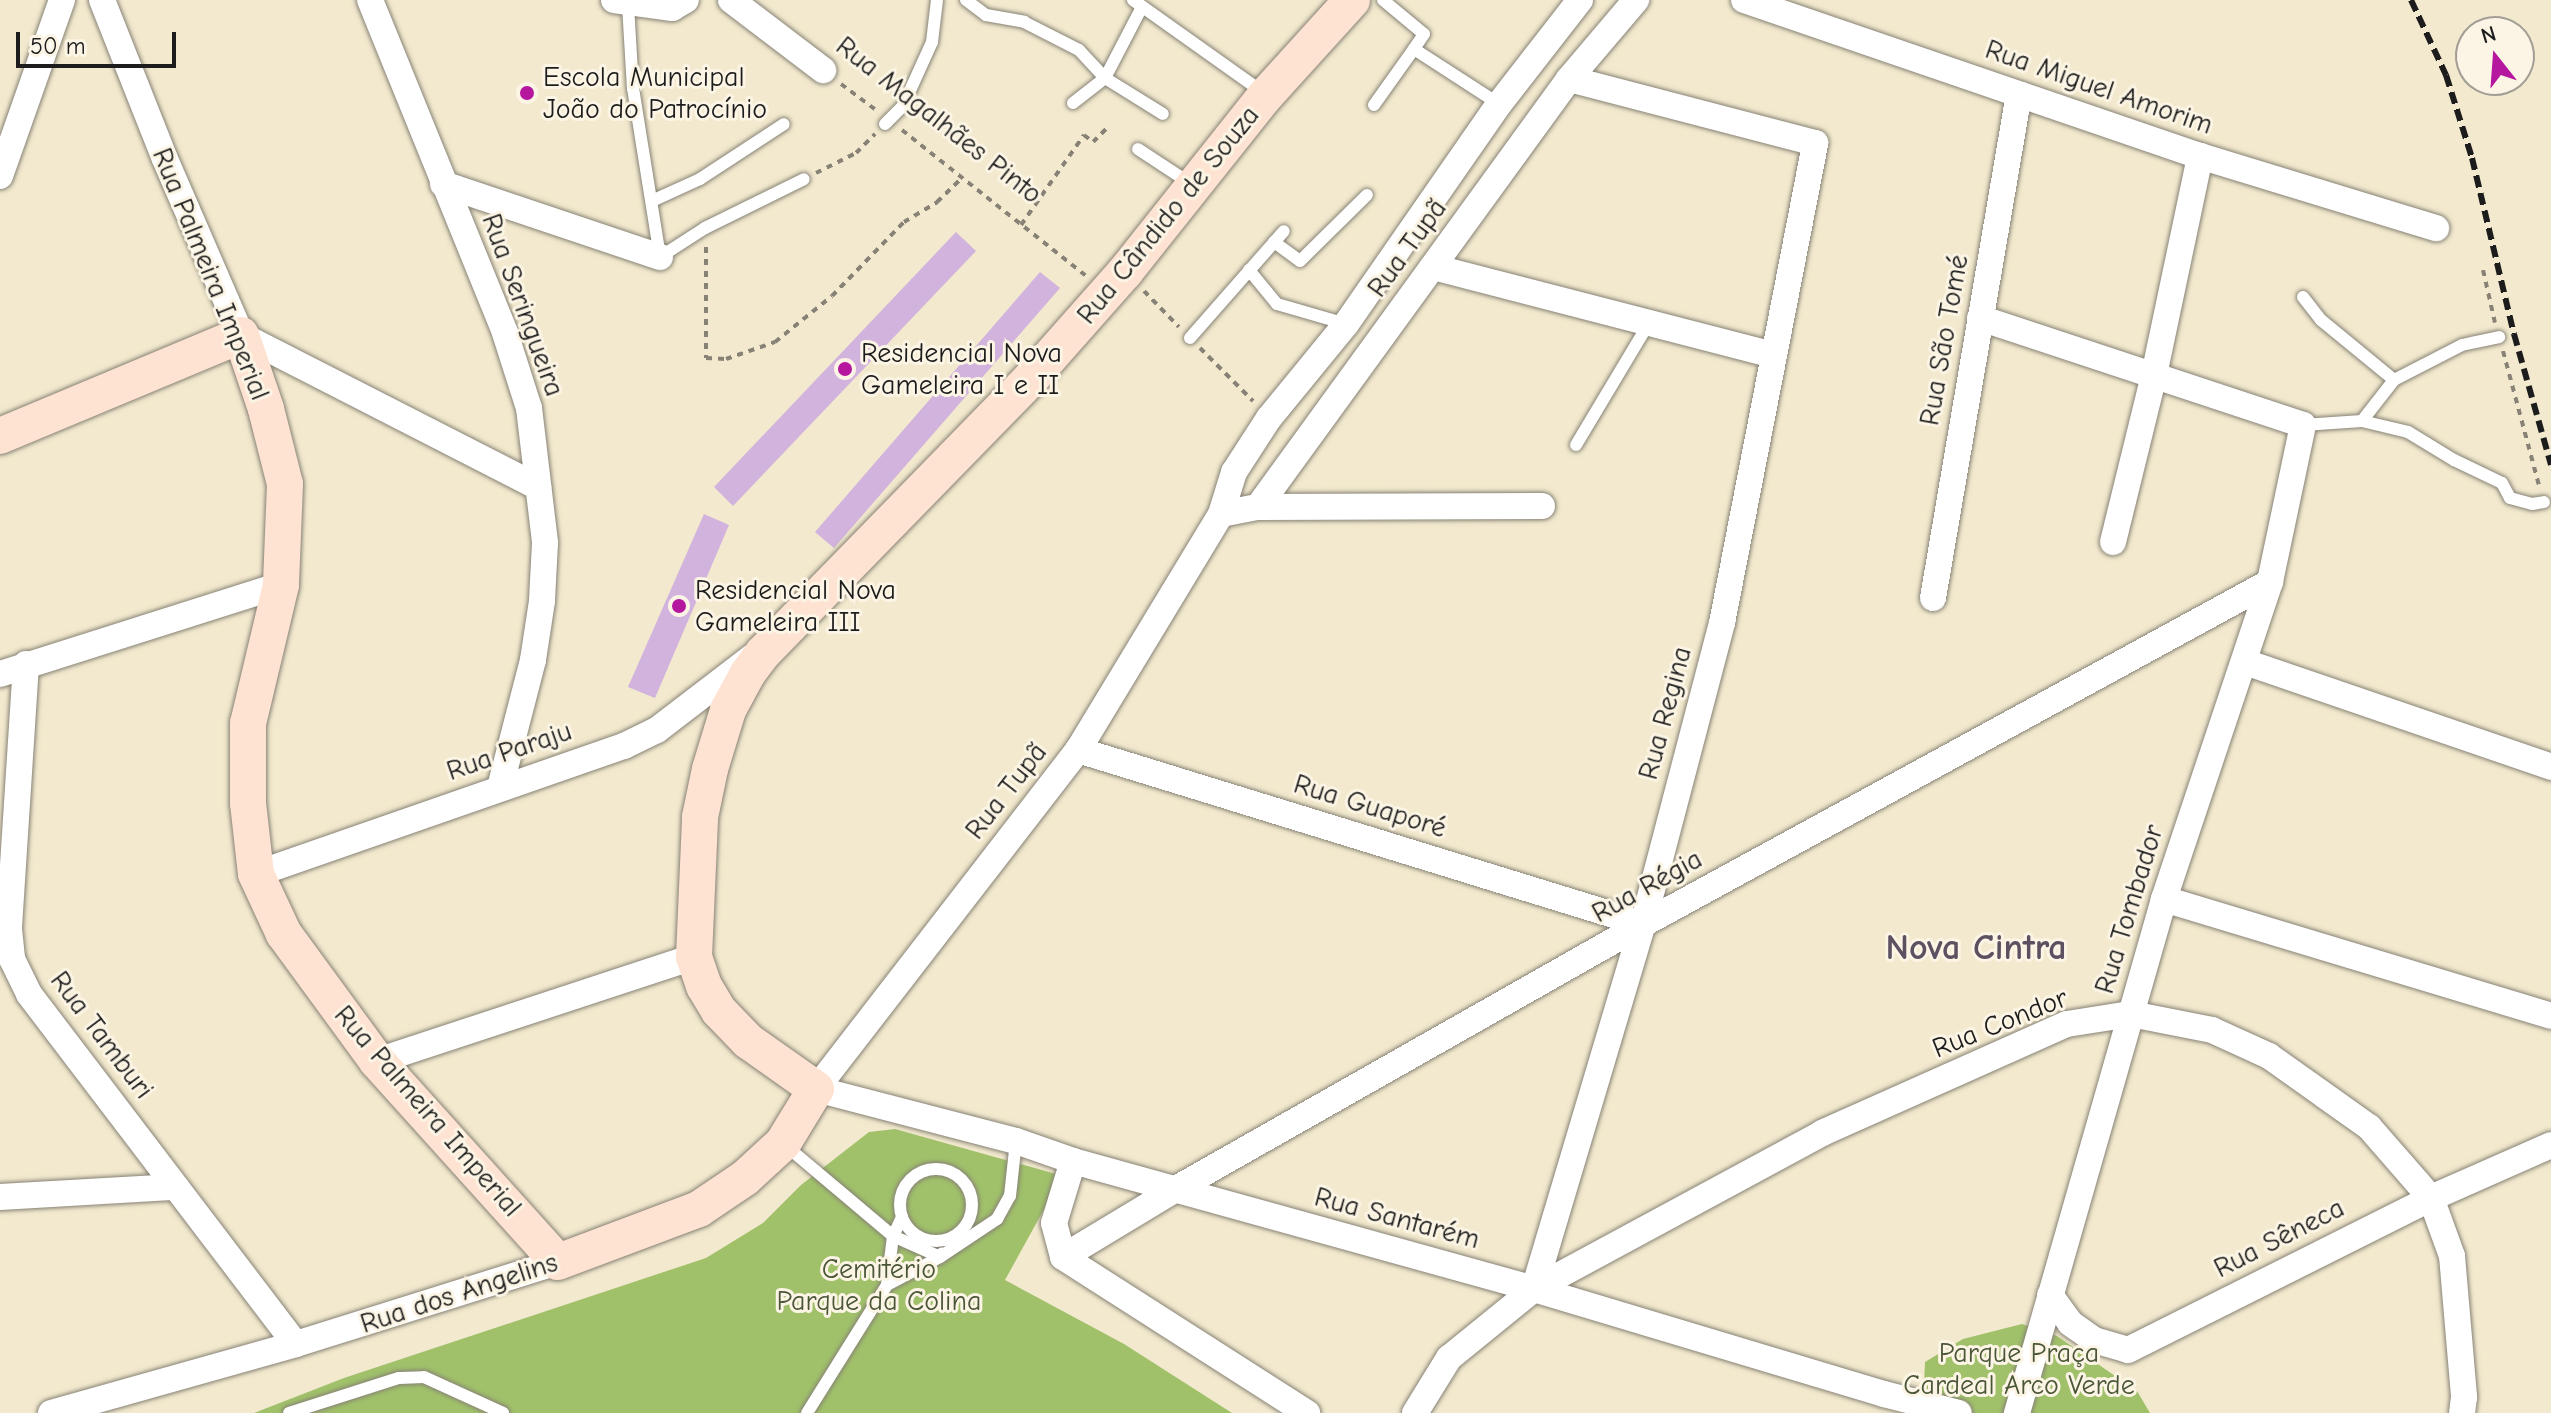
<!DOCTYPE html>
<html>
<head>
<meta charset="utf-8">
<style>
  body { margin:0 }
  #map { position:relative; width:2551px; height:1413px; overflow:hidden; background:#f2e9ce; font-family:"Comic Neue",sans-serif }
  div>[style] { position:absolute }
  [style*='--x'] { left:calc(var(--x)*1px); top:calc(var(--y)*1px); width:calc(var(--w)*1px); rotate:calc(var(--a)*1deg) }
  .green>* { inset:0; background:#a0c16a }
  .building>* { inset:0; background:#d1b3dd }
  .path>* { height:4px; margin-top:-2px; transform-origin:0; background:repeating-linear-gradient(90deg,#878275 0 6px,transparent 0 12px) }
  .roads { filter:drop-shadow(0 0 2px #878275) drop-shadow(0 0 2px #878275) }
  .lane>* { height:12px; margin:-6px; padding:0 6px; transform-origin:6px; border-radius:6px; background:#fff }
  .lane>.ring { margin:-6px; padding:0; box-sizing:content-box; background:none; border:12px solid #fff; border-radius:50% }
  .street>* { height:26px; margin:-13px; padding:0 13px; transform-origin:13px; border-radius:13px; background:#fff }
  .secondary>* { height:36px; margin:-18px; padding:0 18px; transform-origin:18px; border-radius:18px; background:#fee3d2 }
  .rail>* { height:6px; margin-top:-3px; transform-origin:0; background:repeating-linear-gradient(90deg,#1c1c1c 0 12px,transparent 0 18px) }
  .dots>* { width:22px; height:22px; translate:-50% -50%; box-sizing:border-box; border:4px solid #fcf5e5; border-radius:50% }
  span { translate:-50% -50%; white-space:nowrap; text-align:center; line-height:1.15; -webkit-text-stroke:6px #fcf5e5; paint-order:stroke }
  .poi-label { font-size:28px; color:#1c1c1c }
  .left { translate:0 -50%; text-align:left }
  .street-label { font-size:28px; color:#1c1c1c }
  .park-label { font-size:28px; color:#4a5637 }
  .district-label { font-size:36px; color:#5b5160; font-weight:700 }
  .north { position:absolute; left:2455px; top:16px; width:80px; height:80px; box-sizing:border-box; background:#fcf5e5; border:2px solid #a29e95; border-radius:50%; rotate:343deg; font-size:22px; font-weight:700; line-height:32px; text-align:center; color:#1c1c1c }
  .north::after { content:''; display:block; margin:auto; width:28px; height:36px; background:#b5179e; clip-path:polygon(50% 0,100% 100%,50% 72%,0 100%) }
  .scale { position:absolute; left:16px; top:32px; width:160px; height:36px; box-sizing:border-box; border:4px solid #1c1c1c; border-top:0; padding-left:10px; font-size:24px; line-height:28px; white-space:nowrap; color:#1c1c1c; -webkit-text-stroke:6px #fcf5e5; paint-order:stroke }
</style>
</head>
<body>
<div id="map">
  <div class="green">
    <i style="clip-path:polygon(895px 1129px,1056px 1174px,1058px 1184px,1005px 1280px,1124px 1344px,1232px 1413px,254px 1413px,344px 1378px,706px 1258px,763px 1223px,801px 1185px,869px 1132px)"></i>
    <i style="clip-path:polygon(2022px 1324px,2057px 1336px,2137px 1391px,2150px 1413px,1923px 1413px,1925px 1362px,1963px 1339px)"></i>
  </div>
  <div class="building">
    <i style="clip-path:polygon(956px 232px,976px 251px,733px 506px,714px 487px)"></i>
    <i style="clip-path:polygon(1040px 272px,1060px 288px,834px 548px,815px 532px)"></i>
    <i style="clip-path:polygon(704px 514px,729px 525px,655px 698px,628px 687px)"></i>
  </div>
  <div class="path">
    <i style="--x:841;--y:84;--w:44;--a:36.6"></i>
    <i style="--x:902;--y:130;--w:235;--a:38.4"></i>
    <i style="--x:816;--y:173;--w:45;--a:-26.6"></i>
    <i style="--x:856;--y:153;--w:27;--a:-45"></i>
    <i style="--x:1021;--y:225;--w:110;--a:-55"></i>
    <i style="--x:1084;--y:135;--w:11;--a:38"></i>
    <i style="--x:1093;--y:142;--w:23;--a:-45"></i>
    <i style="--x:706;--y:247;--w:111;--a:90"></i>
    <i style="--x:706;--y:358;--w:20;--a:3"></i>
    <i style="--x:726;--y:359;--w:52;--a:-19.1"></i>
    <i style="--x:775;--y:342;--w:73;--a:-38.9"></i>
    <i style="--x:832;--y:296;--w:103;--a:-45.8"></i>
    <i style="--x:904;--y:222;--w:39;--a:-31"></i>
    <i style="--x:937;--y:202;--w:36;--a:-44"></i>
    <i style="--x:2483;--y:270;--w:54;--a:77.2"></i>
    <i style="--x:1144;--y:291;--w:50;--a:45.8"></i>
    <i style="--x:1200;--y:348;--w:75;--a:45"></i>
    <i style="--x:2503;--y:351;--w:143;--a:75"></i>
  </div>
  <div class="roads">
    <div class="lane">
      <i style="--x:966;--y:0;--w:25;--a:37"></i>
      <i style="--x:986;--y:15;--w:39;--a:10"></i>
      <i style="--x:1024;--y:22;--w:62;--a:27"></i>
      <i style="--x:1079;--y:50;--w:38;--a:47"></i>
      <i style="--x:1105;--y:78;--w:68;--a:31.8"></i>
      <i style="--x:1133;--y:0;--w:161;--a:35.4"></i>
      <i style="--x:1383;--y:0;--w:53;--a:39.7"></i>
      <i style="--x:1424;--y:34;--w:18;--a:124"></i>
      <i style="--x:1414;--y:49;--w:101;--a:32.9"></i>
      <i style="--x:628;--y:5;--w:83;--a:86.6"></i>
      <i style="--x:633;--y:88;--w:171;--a:80.9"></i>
      <i style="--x:660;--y:257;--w:54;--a:-32.8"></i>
      <i style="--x:705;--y:228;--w:110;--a:-26.3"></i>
      <i style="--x:1073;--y:103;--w:41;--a:-38"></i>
      <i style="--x:1105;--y:78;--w:80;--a:-62.5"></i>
      <i style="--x:1374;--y:105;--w:69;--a:-54.5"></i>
      <i style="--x:885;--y:124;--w:25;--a:-45"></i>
      <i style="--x:903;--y:106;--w:70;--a:-65.6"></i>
      <i style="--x:932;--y:42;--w:42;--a:-83.2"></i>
      <i style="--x:1138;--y:149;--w:64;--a:33.4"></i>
      <i style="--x:654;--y:200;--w:51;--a:-24.5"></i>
      <i style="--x:700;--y:179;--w:100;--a:-33.2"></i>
      <i style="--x:1274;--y:242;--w:32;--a:36"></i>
      <i style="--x:1300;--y:261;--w:94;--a:-44.6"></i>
      <i style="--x:1249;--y:270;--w:44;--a:50.5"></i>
      <i style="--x:1277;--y:304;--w:72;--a:16.2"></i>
      <i style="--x:2303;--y:297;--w:29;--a:52"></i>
      <i style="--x:2321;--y:320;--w:94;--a:39.4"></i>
      <i style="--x:1190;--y:338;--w:142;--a:-48.7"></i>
      <i style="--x:2362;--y:421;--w:47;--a:13.4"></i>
      <i style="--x:2408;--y:432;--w:54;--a:31.3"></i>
      <i style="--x:2454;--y:460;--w:53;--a:25.6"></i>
      <i style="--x:2502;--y:483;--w:17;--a:62"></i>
      <i style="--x:2510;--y:498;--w:23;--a:15"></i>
      <i style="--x:2532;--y:504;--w:12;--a:-9"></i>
      <i style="--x:2303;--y:425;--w:59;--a:-3.9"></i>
      <i style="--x:2362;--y:421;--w:52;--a:-52"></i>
      <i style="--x:2394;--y:380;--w:76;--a:-27.2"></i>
      <i style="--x:2462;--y:345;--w:38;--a:-12"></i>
      <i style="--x:1576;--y:445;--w:142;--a:-59.1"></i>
      <i style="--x:785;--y:1145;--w:141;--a:40.1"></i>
      <i style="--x:893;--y:1236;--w:51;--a:24.1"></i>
      <i style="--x:940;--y:1257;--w:4;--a:-63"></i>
      <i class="ring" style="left:900px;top:1169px;width:60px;height:60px"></i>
      <i style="--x:902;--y:1217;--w:21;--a:115"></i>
      <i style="--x:893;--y:1236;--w:49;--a:97"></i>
      <i style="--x:887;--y:1285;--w:60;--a:-27.8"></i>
      <i style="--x:940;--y:1257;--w:69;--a:-33.7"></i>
      <i style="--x:997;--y:1219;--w:26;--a:-61"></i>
      <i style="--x:1010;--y:1196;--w:55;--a:-83.8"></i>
      <i style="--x:289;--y:1413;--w:115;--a:-17.7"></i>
      <i style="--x:399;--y:1378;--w:25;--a:-2"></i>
      <i style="--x:424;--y:1377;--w:87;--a:24.5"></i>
      <i style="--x:807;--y:1413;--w:151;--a:-58"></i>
    </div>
    <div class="street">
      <i style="--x:102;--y:0;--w:171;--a:68.4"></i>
      <i style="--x:165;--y:159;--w:192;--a:66.6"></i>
      <i style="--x:241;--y:335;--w:334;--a:27.1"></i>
      <i style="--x:370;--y:0;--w:359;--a:67.9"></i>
      <i style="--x:505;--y:333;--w:79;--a:72.3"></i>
      <i style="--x:529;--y:408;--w:136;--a:83.2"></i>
      <i style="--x:545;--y:543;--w:58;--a:93"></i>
      <i style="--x:542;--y:601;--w:60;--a:98.7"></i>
      <i style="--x:533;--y:660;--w:132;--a:104.5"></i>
      <i style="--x:614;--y:0;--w:59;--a:7.9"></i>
      <i style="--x:672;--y:8;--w:16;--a:-30"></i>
      <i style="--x:731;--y:0;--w:116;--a:37.3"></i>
      <i style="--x:1580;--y:0;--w:132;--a:127.9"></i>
      <i style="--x:1499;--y:104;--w:268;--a:124.8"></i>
      <i style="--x:1346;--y:324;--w:122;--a:129.3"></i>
      <i style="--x:1269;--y:418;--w:64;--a:122.9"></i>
      <i style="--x:1234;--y:472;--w:44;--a:107.2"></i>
      <i style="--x:1221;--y:514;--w:276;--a:121.2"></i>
      <i style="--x:1078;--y:750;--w:428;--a:127.7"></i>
      <i style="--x:816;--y:1089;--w:207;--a:14.6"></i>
      <i style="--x:1016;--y:1141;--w:60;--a:19.3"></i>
      <i style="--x:1073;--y:1161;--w:478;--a:15.5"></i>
      <i style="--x:1534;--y:1289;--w:365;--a:16.7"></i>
      <i style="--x:1884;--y:1394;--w:77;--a:14.2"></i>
      <i style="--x:1744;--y:0;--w:482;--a:18.9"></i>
      <i style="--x:2200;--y:156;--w:247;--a:17"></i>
      <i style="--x:0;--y:176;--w:187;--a:-70.6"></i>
      <i style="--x:443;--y:184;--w:229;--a:18.6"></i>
      <i style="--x:1433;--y:267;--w:352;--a:14.5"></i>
      <i style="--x:1980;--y:318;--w:340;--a:18.3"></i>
      <i style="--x:2303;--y:425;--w:160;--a:101.9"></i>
      <i style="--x:2270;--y:582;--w:334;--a:108.5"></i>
      <i style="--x:2164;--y:899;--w:535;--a:105.96"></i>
      <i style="--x:1258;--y:507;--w:284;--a:-0.2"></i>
      <i style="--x:1221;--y:514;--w:38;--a:-11"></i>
      <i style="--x:1258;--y:507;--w:529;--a:-54"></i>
      <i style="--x:1569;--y:79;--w:104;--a:-49.7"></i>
      <i style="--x:2113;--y:542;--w:172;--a:-76.2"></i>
      <i style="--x:2154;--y:375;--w:224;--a:-78.1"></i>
      <i style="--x:1933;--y:598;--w:511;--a:-80.32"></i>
      <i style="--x:2245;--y:662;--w:324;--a:18.9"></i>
      <i style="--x:26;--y:664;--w:266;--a:93.7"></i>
      <i style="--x:9;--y:929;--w:30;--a:84"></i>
      <i style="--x:12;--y:959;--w:39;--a:64"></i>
      <i style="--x:29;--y:994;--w:440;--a:52.7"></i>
      <i style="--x:0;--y:674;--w:295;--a:-17.6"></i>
      <i style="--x:1078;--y:750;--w:591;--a:17.12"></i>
      <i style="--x:256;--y:874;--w:390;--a:-19.2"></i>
      <i style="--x:624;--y:746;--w:37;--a:-26"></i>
      <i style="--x:657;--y:730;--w:120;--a:-37.5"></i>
      <i style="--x:2164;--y:899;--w:404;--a:16.8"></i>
      <i style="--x:377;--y:1061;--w:334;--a:-18.2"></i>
      <i style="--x:1073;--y:1161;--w:65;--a:107"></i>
      <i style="--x:1054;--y:1223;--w:35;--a:75"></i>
      <i style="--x:1063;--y:1257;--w:290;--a:32.6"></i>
      <i style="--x:0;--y:1197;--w:176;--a:-3.3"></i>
      <i style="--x:1063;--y:1257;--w:130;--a:-31.1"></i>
      <i style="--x:1174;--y:1190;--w:539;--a:-29.56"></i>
      <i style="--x:1643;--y:924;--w:714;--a:-28.61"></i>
      <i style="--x:1534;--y:1289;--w:381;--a:-73.4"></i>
      <i style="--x:1643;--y:924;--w:311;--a:-75.3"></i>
      <i style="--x:1722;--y:623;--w:489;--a:-79"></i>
      <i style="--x:1815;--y:143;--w:254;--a:-165.4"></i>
      <i style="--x:2050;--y:1295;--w:34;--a:54"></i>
      <i style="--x:2070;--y:1323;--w:29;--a:35"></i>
      <i style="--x:2094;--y:1340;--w:35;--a:16"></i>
      <i style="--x:2128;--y:1350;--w:339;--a:-26.6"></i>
      <i style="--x:2431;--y:1198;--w:131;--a:-23.8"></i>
      <i style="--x:51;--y:1413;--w:255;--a:-15.7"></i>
      <i style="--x:296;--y:1344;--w:275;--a:-17.4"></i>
      <i style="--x:1415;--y:1413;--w:65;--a:-58.3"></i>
      <i style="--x:1449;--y:1358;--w:109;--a:-39.1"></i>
      <i style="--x:1534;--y:1289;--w:328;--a:-28.4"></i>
      <i style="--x:1822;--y:1133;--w:268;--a:-24"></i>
      <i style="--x:2067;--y:1024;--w:65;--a:-8.9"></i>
      <i style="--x:2131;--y:1014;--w:83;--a:11.2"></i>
      <i style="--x:2212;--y:1030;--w:63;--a:24.5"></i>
      <i style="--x:2269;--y:1056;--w:123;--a:35.4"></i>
      <i style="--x:2369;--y:1127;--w:94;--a:48.9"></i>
      <i style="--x:2431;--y:1198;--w:62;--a:70.1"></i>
      <i style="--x:2452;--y:1256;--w:142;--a:85.1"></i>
      <i style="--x:2464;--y:1397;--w:16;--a:97"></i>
    </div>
    <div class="secondary">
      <i style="--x:0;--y:436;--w:261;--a:-22.7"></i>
      <i style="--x:241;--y:335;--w:78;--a:71.3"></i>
      <i style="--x:266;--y:409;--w:77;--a:75.8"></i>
      <i style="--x:285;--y:484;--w:101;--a:92.3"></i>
      <i style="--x:281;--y:585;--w:142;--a:103.4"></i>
      <i style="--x:248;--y:723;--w:80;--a:90"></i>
      <i style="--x:248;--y:803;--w:71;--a:83.6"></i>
      <i style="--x:256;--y:874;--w:66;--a:65"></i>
      <i style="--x:284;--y:934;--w:157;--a:53.8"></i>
      <i style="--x:377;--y:1061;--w:270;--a:48"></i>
      <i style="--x:558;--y:1262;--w:151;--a:-20.6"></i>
      <i style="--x:699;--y:1209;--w:55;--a:-34"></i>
      <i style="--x:745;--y:1178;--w:52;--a:-42.6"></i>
      <i style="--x:783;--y:1143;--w:63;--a:-58.6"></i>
      <i style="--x:816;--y:1089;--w:83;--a:-144.8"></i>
      <i style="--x:748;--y:1041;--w:42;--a:-134"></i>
      <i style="--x:719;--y:1011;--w:29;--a:-121"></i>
      <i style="--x:704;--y:986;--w:31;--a:-109"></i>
      <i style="--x:694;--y:957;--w:140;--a:-87.5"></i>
      <i style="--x:700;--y:817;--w:49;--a:-78.2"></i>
      <i style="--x:710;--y:769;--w:62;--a:-73"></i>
      <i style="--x:728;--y:710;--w:42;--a:-61.6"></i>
      <i style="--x:748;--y:673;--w:25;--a:-53"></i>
      <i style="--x:763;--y:653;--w:387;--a:-45.7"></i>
      <i style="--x:1033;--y:376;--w:139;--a:-48.5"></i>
      <i style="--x:1125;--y:272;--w:226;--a:-51.5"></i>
      <i style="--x:1266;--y:95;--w:128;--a:-47.8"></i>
    </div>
  </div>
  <div class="rail">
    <i style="--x:2411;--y:0;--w:83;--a:65"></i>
    <i style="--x:2446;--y:75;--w:87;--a:72.6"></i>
    <i style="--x:2472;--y:158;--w:181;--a:76.6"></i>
    <i style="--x:2514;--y:334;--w:136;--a:74.2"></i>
  </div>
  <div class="dots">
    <i style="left:527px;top:93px;background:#b5179e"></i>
    <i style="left:845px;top:369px;background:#b5179e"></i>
    <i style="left:679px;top:606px;background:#b5179e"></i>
  </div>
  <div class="poi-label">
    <span class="left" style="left:543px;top:93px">Escola Municipal<br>João do Patrocínio</span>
    <span class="left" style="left:861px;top:369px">Residencial Nova<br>Gameleira I e II</span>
    <span class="left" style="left:695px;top:606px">Residencial Nova<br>Gameleira III</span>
  </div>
  <div class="street-label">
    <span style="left:2099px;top:87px;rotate:19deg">Rua Miguel Amorim</span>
    <span style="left:939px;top:120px;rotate:38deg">Rua Magalhães Pinto</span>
    <span style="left:1168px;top:215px;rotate:-51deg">Rua Cândido de Souza</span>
    <span style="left:1407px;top:248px;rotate:-54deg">Rua Tupã</span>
    <span style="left:211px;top:274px;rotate:68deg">Rua Palmeira Imperial</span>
    <span style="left:523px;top:305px;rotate:70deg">Rua Seringueira</span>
    <span style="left:1944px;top:340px;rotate:-80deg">Rua São Tomé</span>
    <span style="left:1665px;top:713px;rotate:-75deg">Rua Regina</span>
    <span style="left:509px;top:751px;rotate:-19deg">Rua Paraju</span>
    <span style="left:1006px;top:791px;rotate:-52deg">Rua Tupã</span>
    <span style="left:1370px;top:806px;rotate:17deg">Rua Guaporé</span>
    <span style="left:1647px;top:886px;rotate:-29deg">Rua Régia</span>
    <span style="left:2129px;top:909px;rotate:-73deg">Rua Tombador</span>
    <span style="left:2000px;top:1023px;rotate:-22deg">Rua Condor</span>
    <span style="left:102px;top:1035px;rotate:53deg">Rua Tamburi</span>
    <span style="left:428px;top:1111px;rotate:49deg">Rua Palmeira Imperial</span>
    <span style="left:1397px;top:1218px;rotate:15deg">Rua Santarém</span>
    <span style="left:2279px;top:1238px;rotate:-27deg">Rua Sêneca</span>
    <span style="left:459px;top:1293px;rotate:-18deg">Rua dos Angelins</span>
  </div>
  <div class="park-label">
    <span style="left:879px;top:1285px">Cemitério<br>Parque da Colina</span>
    <span style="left:2019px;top:1369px">Parque Praça<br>Cardeal Arco Verde</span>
  </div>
  <div class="district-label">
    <span style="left:1976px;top:948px">Nova Cintra</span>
  </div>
  <div class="north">N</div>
  <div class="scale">50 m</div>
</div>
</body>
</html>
